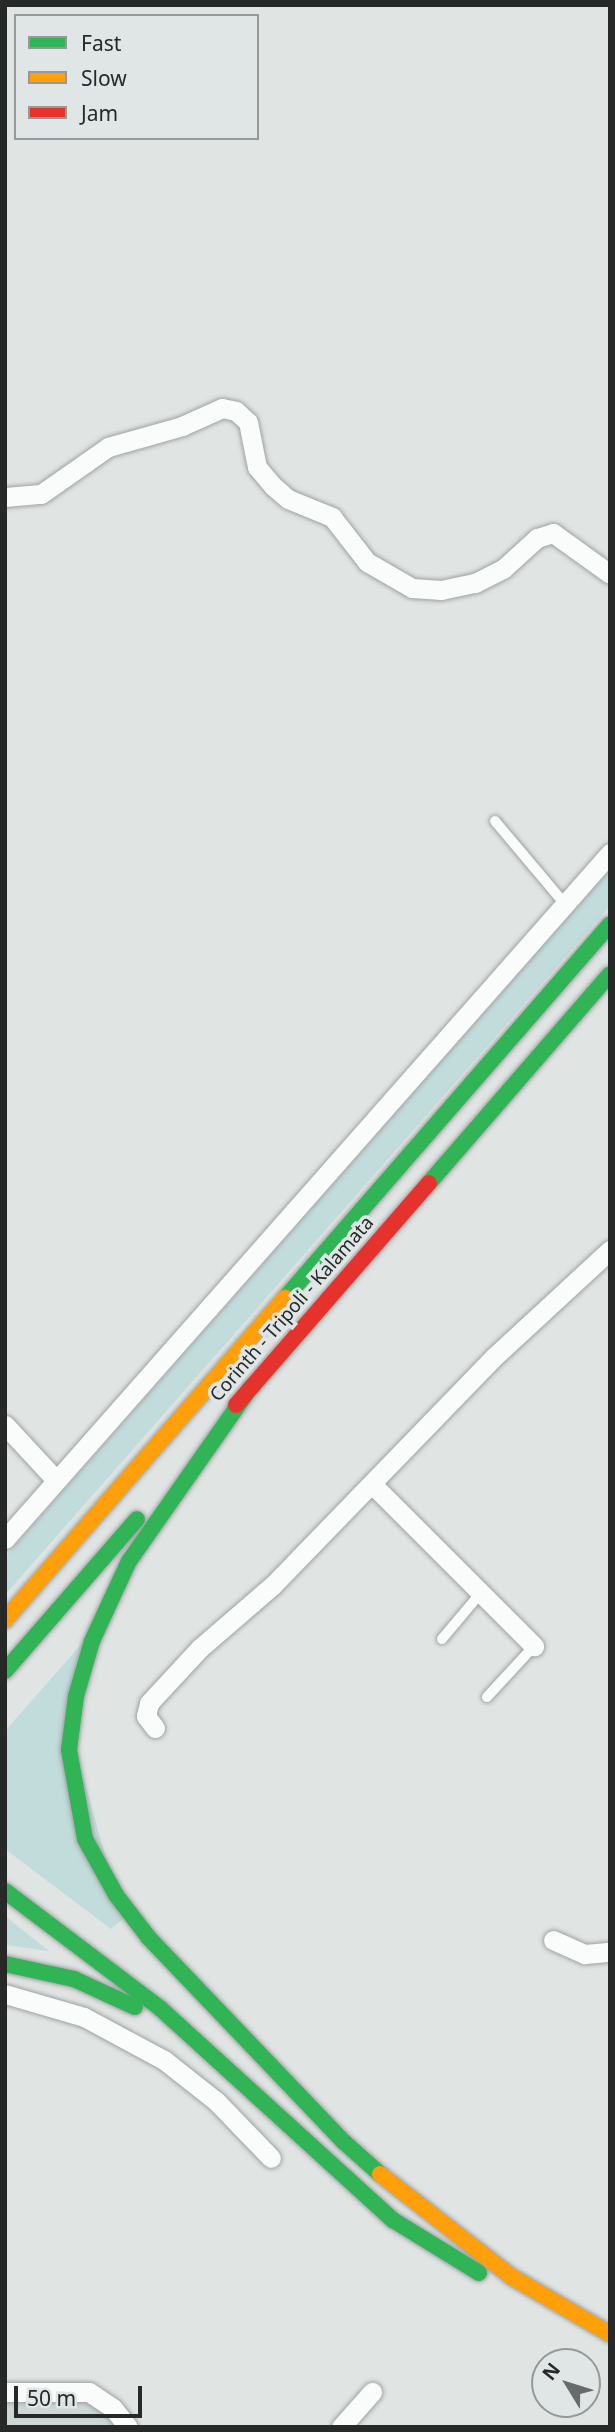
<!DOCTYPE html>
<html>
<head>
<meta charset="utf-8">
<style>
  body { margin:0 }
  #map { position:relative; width:615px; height:2432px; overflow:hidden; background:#e0e5e4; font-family:"Noto Sans",sans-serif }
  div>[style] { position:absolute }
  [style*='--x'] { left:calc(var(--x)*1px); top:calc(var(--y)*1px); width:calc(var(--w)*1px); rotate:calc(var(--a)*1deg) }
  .built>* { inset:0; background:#ccd7d6 }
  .green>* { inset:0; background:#c1dcdb }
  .roads { filter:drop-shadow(0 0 2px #9fa2a2) drop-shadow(0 0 2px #9fa2a2) }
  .lane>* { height:10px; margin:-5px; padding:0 5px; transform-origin:5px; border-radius:5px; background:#fafbfb }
  .street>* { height:19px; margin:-9.5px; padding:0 9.5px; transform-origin:9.5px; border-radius:9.5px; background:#fafbfb }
  .fast>* { height:16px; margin:-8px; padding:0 8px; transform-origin:8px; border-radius:8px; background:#30b455 }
  .slow>* { height:16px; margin:-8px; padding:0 8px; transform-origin:8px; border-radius:8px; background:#ff9f0a }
  .jam>* { height:16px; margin:-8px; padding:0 8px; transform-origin:8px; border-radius:8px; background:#e5322d }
  span { translate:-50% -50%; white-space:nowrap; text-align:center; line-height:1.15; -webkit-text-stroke:7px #dfe6e5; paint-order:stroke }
  .street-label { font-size:19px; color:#262928 }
  .frame { position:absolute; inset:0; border:7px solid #262928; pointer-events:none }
  .legend { position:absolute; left:14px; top:14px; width:245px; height:126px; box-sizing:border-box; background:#dfe6e5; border:2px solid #959a99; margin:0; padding:9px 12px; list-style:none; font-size:21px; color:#262928 }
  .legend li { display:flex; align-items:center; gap:14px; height:35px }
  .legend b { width:35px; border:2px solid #959a99 }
  .north { position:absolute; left:531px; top:2348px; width:70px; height:70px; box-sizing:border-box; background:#dfe6e5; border:2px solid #959a99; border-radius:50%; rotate:308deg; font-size:19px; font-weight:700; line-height:28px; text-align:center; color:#262928 }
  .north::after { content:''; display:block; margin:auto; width:24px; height:32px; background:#676b6a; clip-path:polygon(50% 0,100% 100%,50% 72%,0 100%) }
  .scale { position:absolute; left:14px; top:2386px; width:128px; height:32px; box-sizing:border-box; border:4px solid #262928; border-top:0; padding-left:9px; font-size:21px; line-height:24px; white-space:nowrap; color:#262928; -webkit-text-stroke:5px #dfe6e5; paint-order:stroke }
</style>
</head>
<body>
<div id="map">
  <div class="built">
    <i style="clip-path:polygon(71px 2385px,134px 2427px,5px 2427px,5px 2388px)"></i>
  </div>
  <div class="green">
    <i style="clip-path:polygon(610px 870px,610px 906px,5px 1595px,5px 1557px)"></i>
    <i style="clip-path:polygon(92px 1632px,67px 1720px,123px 1919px,111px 1929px,5px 1849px,5px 1731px)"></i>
    <i style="clip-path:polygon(5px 1916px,49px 1951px,5px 1945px)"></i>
  </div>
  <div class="roads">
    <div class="lane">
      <i style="--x:495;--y:821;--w:109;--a:49.9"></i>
      <i style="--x:442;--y:1639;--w:57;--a:-49.9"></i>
      <i style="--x:487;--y:1697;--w:69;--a:-47.3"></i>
    </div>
    <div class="street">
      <i style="--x:5;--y:497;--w:36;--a:-5"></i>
      <i style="--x:41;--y:494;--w:82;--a:-35"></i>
      <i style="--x:108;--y:447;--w:77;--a:-15.8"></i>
      <i style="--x:182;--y:426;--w:44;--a:-24.2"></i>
      <i style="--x:222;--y:408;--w:14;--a:12"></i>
      <i style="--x:236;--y:411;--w:16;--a:43"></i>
      <i style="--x:248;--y:422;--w:46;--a:78.7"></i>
      <i style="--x:257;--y:467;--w:25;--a:50"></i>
      <i style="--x:273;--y:486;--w:20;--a:41"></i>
      <i style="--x:288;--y:499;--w:48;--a:22.2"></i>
      <i style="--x:332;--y:517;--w:57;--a:52.1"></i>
      <i style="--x:367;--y:562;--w:52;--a:30"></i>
      <i style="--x:412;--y:588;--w:29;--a:4"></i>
      <i style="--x:441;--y:590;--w:35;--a:-12"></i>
      <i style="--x:475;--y:583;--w:31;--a:-27"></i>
      <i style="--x:503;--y:569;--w:46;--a:-42.4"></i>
      <i style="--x:537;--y:538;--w:17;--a:-17"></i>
      <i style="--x:553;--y:533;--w:70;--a:35.7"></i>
      <i style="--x:5;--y:1425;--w:75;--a:47.2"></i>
      <i style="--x:373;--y:1485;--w:228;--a:45"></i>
      <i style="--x:5;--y:1539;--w:915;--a:-48.59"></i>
      <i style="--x:155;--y:1728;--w:15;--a:-127"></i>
      <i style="--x:146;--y:1716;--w:13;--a:-77"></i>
      <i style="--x:149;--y:1703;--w:75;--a:-47.2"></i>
      <i style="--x:200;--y:1648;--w:96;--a:-40.8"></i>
      <i style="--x:273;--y:1585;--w:318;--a:-45.9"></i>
      <i style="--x:494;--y:1357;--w:158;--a:-42.7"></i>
      <i style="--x:553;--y:1940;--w:35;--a:24"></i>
      <i style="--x:585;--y:1954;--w:25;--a:-5"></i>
      <i style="--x:5;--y:1994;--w:82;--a:16.2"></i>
      <i style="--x:84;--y:2017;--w:91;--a:28.3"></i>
      <i style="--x:164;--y:2060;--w:66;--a:38.3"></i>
      <i style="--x:216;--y:2101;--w:79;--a:46"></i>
      <i style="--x:5;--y:2392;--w:84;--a:0"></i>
      <i style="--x:89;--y:2392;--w:29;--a:34"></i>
      <i style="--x:113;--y:2408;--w:24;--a:52"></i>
      <i style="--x:341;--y:2427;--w:47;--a:-48.5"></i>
    </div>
    <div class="fast">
      <i style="--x:429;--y:1183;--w:276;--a:-49.1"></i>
      <i style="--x:285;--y:1298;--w:495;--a:-49"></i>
      <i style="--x:251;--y:1387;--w:213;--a:125"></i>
      <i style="--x:129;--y:1561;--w:88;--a:114.8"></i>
      <i style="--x:92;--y:1641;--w:57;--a:106.2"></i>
      <i style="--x:76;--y:1696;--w:54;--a:97.4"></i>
      <i style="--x:69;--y:1750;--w:90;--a:79.8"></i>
      <i style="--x:85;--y:1839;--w:64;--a:61"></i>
      <i style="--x:116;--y:1895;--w:54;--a:52.5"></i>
      <i style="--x:149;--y:1938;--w:282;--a:46.3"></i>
      <i style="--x:344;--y:2142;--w:48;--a:41.6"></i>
      <i style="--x:5;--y:1671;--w:201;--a:-49"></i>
      <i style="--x:5;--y:1891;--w:196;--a:37.1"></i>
      <i style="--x:161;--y:2009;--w:314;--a:42.3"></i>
      <i style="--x:393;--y:2220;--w:101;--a:31.6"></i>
      <i style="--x:5;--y:1964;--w:71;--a:12.3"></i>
      <i style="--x:74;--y:1979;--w:67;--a:24.7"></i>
    </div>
    <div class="slow">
      <i style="--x:5;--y:1620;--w:427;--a:-49"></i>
      <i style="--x:380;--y:2174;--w:167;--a:38"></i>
      <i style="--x:512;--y:2277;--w:113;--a:30.2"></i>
    </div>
    <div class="jam">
      <i style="--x:236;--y:1405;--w:294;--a:-49"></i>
    </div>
  </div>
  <div class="street-label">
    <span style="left:292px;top:1309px;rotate:-49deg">Corinth - Tripoli - Kalamata</span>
  </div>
  <div class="frame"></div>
  <ul class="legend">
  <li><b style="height:9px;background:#30b455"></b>Fast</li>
  <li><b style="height:9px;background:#ff9f0a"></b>Slow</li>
  <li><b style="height:9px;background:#e5322d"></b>Jam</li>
  </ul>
  <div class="north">N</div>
  <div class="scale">50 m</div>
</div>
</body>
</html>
